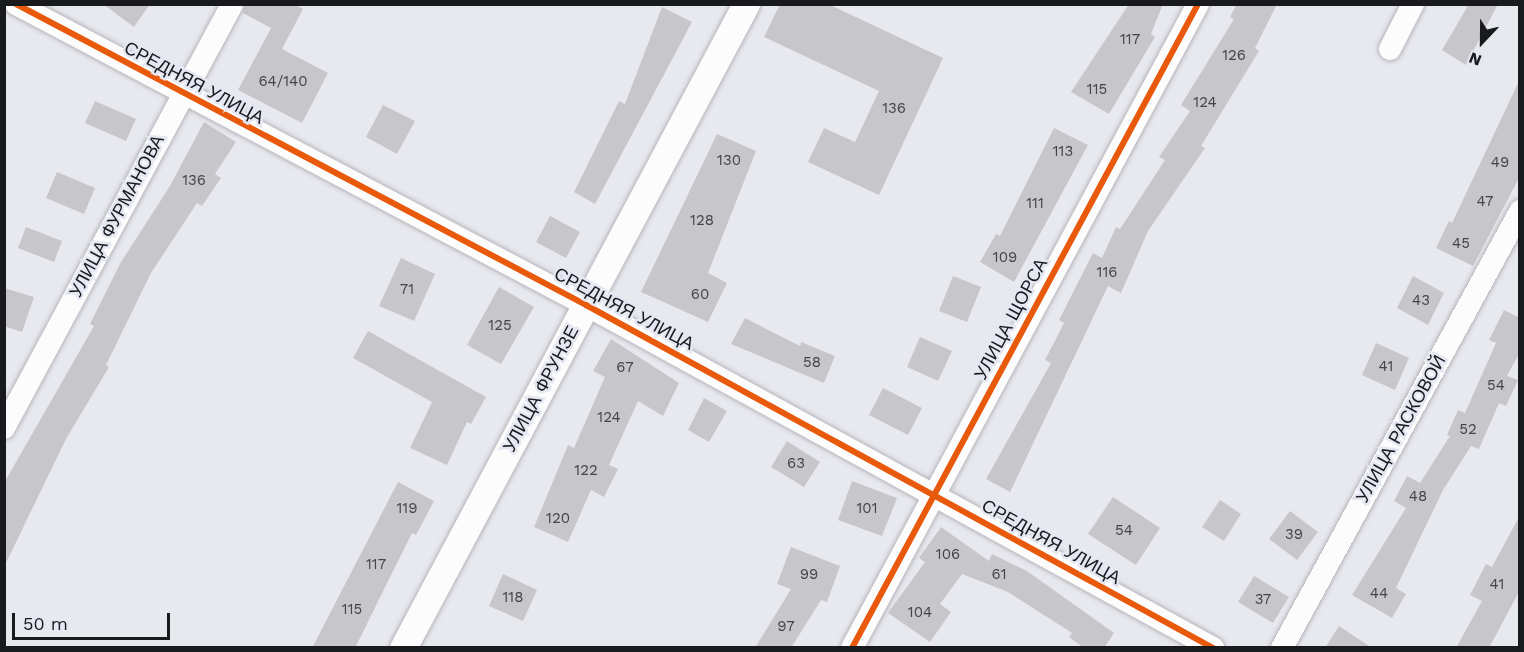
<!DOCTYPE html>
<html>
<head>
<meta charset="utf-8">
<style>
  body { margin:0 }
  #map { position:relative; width:1524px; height:652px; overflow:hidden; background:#e8e9ef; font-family:"Work Sans",sans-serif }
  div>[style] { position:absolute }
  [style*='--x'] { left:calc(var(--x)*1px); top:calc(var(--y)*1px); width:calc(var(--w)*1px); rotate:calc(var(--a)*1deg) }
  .building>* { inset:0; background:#c7c6cb }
  .roads { filter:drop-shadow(0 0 2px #b5b5ba) drop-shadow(0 0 2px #b5b5ba) }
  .minor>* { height:22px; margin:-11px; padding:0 11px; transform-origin:11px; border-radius:11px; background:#fcfcfd }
  .tertiary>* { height:27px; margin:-13.5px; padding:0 13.5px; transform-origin:13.5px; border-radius:13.5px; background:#fcfcfd }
  .cycleway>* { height:6px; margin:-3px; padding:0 3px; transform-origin:3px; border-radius:3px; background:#e8590c }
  span { translate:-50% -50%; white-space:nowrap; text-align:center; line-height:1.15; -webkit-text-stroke:5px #e5e7f2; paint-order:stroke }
  .number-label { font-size:15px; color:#444548 }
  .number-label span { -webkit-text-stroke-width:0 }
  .street-label { font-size:18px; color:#191a1d }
  .frame { position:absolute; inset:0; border:6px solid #191a1d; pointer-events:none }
  .north { position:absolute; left:1452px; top:12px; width:60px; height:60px; -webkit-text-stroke:4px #e5e7f2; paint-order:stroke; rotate:202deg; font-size:16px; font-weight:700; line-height:24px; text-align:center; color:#191a1d }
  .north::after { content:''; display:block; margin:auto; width:21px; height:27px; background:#191a1d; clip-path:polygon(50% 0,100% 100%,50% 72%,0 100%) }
  .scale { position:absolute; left:12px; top:613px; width:158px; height:27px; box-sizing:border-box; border:3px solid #191a1d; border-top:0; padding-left:8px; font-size:18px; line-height:21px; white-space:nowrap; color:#191a1d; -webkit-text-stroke:4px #e5e7f2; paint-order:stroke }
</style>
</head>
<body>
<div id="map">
  <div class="building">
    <i style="clip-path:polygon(103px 4px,150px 4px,134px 27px)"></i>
    <i style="clip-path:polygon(245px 4px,294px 4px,303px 9px,282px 49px,328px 73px,302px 123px,238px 90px,271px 28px,243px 13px)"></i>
    <i style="clip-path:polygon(780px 4px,828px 4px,943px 58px,879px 195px,808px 162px,824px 128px,855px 142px,879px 91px,764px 37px)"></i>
    <i style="clip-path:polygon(1129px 4px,1163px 4px,1151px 34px,1155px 37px,1109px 114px,1071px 92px)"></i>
    <i style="clip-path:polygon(1237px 4px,1277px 4px,1255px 48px,1259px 51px,1201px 146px,1205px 148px,1148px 231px,1121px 293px,1108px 286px,1010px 492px,986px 479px,1051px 363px,1045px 360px,1064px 323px,1059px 320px,1093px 253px,1102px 258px,1116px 227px,1120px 229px,1165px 160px,1159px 157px,1190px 111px,1181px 105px,1234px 19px,1230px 17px)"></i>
    <i style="clip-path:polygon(1469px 4px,1498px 4px,1466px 65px,1442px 50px)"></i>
    <i style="clip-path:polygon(662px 7px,692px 22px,595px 204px,574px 192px,619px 101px,625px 104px)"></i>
    <i style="clip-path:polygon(1520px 79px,1520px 176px,1473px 266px,1436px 248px,1449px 221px,1452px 223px)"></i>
    <i style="clip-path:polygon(95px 101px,136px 119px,126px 141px,85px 123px)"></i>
    <i style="clip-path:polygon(383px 105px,415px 121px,397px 154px,366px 137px)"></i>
    <i style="clip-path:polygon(204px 122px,236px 142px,215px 174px,221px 178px,202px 206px,197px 203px,151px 273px,106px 365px,109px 367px,66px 439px,4px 567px,4px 483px,94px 326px,90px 324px,121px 262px,170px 186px)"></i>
    <i style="clip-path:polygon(1054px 128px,1088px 145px,1014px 282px,980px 262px,996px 234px,1000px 236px)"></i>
    <i style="clip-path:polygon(717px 134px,756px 151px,708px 273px,727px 283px,708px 322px,641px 292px)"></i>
    <i style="clip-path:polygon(57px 172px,95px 188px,84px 214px,46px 198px)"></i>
    <i style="clip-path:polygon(550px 216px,580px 232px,566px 258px,536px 242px)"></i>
    <i style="clip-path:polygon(26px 227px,62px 241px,54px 262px,18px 248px)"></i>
    <i style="clip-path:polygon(401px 258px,435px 274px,414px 321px,379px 306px)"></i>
    <i style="clip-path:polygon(953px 276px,981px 287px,967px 322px,939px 311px)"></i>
    <i style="clip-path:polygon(1413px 276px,1444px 293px,1428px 325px,1397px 308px)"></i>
    <i style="clip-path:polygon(499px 287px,534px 307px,501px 364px,467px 345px)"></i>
    <i style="clip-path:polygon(4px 288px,34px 297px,22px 332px,4px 326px)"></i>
    <i style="clip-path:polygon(1504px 310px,1520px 318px,1520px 352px,1507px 376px,1518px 380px,1506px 406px,1499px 403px,1479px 449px,1471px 446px,1443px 490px,1396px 588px,1406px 594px,1392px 618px,1352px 595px,1406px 508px,1394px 501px,1407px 476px,1420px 483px,1450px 436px,1447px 435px,1458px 410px,1465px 413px,1496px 343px,1489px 340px)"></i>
    <i style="clip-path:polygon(745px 318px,800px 346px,801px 342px,835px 356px,824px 383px,731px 344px)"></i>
    <i style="clip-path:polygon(368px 331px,486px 397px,471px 424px,467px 422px,447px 465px,410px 448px,432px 402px,353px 358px)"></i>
    <i style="clip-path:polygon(920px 337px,952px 351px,938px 381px,907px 367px)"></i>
    <i style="clip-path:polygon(611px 339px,679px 383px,663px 416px,638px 401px,609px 465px,618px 469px,604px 497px,591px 490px,568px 542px,534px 527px,568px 445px,574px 448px,605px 377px,593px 371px)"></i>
    <i style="clip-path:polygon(1376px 343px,1409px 358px,1395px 390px,1362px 375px)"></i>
    <i style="clip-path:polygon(883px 388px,922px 408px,908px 435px,869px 415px)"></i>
    <i style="clip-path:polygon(704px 398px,727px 411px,709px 442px,688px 430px)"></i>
    <i style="clip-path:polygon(787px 441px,820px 462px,804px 487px,771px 467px)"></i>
    <i style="clip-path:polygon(852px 481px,897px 498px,882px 536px,838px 520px)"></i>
    <i style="clip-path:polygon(398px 482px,434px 501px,416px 535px,412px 533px,355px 648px,312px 648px)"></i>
    <i style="clip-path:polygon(1113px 497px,1160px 528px,1136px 565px,1088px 534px)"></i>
    <i style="clip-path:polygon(1220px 500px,1241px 514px,1224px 541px,1202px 527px)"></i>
    <i style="clip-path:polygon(1290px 511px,1318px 532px,1297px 560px,1269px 539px)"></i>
    <i style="clip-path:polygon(1520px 515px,1520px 590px,1489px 648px,1456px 648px,1482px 601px,1470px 595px,1486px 564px,1492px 567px)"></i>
    <i style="clip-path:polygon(941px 527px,989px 561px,992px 554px,1027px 571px,1114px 633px,1104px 648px,1084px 648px,1069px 637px,1072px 633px,1008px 592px,962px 574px,940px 604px,951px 612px,930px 642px,888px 613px,925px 562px,919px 558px)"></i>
    <i style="clip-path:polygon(791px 547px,840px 566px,827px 602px,821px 600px,791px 648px,755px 648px,791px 589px,777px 584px)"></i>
    <i style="clip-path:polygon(503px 574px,537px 590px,523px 621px,489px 606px)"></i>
    <i style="clip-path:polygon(1254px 576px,1289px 597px,1273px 623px,1238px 602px)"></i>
    <i style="clip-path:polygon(1339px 626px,1372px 648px,1325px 648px)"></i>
  </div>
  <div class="roads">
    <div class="minor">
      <i style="--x:16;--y:4;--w:645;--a:27.84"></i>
      <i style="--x:586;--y:305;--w:715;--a:28.68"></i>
      <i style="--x:1390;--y:49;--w:51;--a:-62.9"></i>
      <i style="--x:4;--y:428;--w:481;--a:-61.7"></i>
      <i style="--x:852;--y:648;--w:731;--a:-61.75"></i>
      <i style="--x:1282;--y:648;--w:498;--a:-61.4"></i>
    </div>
    <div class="tertiary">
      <i style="--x:403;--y:648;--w:730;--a:-61.96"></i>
    </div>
  </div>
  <div class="cycleway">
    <i style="--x:16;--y:4;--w:645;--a:27.84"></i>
    <i style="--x:586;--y:305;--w:715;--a:28.68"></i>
    <i style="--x:852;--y:648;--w:731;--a:-61.75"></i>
  </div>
  <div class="number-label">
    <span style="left:1130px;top:40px">117</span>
    <span style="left:1234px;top:56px">126</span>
    <span style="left:283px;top:82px">64/140</span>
    <span style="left:1097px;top:90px">115</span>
    <span style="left:1205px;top:103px">124</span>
    <span style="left:894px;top:109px">136</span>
    <span style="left:1063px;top:152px">113</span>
    <span style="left:729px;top:161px">130</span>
    <span style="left:1500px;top:163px">49</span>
    <span style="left:194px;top:181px">136</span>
    <span style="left:1485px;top:202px">47</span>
    <span style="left:1035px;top:204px">111</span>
    <span style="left:702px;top:221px">128</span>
    <span style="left:1461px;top:244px">45</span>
    <span style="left:1005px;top:258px">109</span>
    <span style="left:1107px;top:273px">116</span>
    <span style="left:407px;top:290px">71</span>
    <span style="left:700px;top:295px">60</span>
    <span style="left:1421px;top:301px">43</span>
    <span style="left:500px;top:326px">125</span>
    <span style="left:812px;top:363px">58</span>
    <span style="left:1386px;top:367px">41</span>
    <span style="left:625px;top:368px">67</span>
    <span style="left:1496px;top:386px">54</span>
    <span style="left:609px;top:418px">124</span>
    <span style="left:1468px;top:430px">52</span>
    <span style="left:796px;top:464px">63</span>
    <span style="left:586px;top:471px">122</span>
    <span style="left:1418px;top:497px">48</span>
    <span style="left:407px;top:509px">119</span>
    <span style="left:867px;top:509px">101</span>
    <span style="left:558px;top:519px">120</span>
    <span style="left:1124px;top:531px">54</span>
    <span style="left:1294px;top:535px">39</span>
    <span style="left:948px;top:555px">106</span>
    <span style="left:376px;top:565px">117</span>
    <span style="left:809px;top:575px">99</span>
    <span style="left:999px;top:575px">61</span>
    <span style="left:1497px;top:585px">41</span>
    <span style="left:1379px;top:594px">44</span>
    <span style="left:513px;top:598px">118</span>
    <span style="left:1263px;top:600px">37</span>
    <span style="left:352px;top:610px">115</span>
    <span style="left:920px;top:613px">104</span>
    <span style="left:786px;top:627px">97</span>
  </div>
  <div class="street-label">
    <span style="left:194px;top:83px;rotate:28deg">СРЕДНЯЯ УЛИЦА</span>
    <span style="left:117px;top:216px;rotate:-62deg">УЛИЦА ФУРМАНОВА</span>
    <span style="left:624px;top:309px;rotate:28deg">СРЕДНЯЯ УЛИЦА</span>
    <span style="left:1011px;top:319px;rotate:-62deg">УЛИЦА ЩОРСА</span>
    <span style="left:541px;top:389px;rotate:-62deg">УЛИЦА ФРУНЗЕ</span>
    <span style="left:1401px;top:429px;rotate:-61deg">УЛИЦА РАСКОВОЙ</span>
    <span style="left:1051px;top:542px;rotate:29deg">СРЕДНЯЯ УЛИЦА</span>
  </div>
  <div class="frame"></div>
  <div class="north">N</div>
  <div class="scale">50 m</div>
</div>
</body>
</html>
